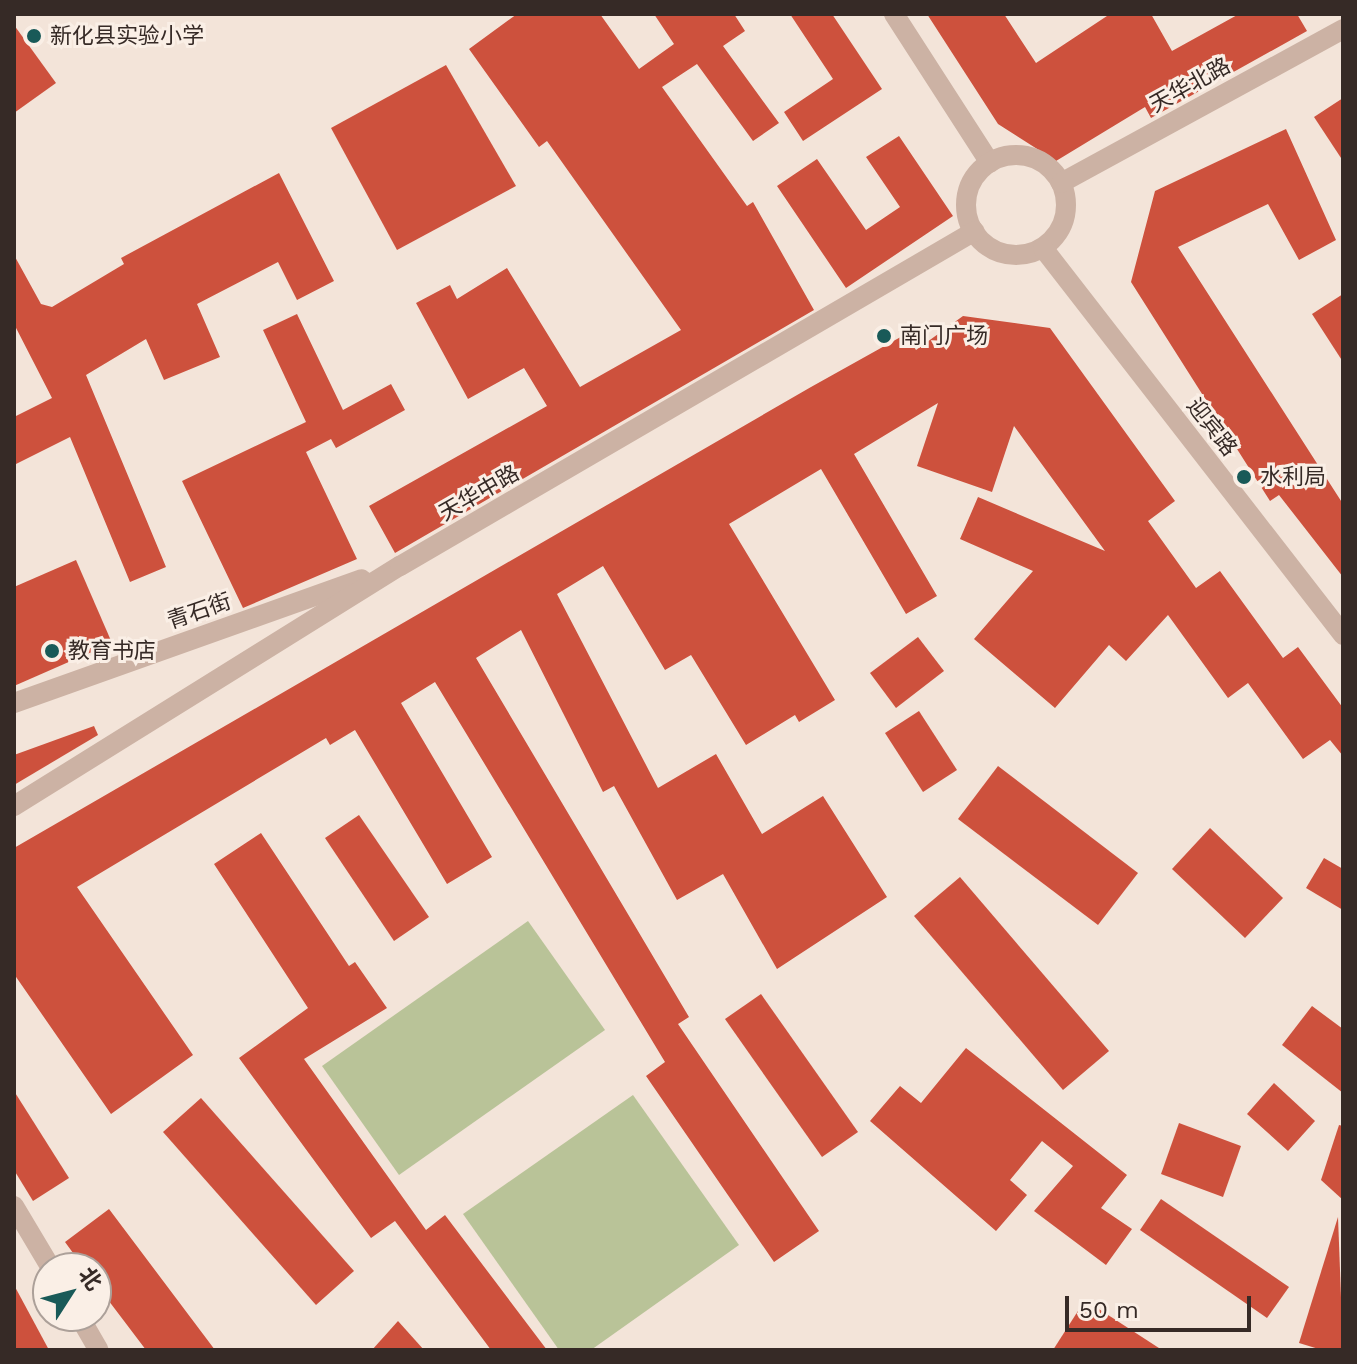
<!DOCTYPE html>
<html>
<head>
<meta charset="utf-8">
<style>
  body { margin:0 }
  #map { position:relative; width:1357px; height:1364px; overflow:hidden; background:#f3e4d9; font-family:"Work Sans","Noto Sans SC",sans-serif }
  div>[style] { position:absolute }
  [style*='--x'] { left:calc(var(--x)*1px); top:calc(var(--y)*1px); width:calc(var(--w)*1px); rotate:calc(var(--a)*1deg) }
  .green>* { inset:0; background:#b9c398 }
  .building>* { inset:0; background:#cd513d }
  .minor>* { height:20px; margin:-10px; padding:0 10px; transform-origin:10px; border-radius:10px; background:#ccb2a4 }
  .minor>.ring { margin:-10px; padding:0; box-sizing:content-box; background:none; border:20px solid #ccb2a4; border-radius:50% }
  .dots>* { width:22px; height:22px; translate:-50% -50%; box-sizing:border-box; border:4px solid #faefe6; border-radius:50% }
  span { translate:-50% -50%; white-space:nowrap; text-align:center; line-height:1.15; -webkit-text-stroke:6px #faefe6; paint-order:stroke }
  .poi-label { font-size:22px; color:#362a26 }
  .left { translate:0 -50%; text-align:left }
  .street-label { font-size:22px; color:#362a26 }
  .frame { position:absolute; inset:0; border:16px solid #362a26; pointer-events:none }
  .north { position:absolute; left:32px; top:1252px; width:80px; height:80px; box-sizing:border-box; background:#faefe6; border:2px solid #aca099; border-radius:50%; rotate:54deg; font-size:22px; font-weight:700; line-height:32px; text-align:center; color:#362a26 }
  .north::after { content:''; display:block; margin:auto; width:28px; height:36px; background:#195a58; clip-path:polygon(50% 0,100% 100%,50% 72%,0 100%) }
  .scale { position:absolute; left:1065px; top:1296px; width:186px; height:36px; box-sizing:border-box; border:4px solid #362a26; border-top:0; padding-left:10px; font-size:24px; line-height:28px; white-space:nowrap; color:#362a26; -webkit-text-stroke:6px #faefe6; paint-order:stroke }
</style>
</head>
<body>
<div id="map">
  <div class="green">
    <i style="clip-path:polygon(528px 921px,605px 1030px,399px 1175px,322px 1066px)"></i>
    <i style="clip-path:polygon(633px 1095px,739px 1245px,591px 1350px,559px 1350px,463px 1214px)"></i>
  </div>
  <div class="building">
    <i style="clip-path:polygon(517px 14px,600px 14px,639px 69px,674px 44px,654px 14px,734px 14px,745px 31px,723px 46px,779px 123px,753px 141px,697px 64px,662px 87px,747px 206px,753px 202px,814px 310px,395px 553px,369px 506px,547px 406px,524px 368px,468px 399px,416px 303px,450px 285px,457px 299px,507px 268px,580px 387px,681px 330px,547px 141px,539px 147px,469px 49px)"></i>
    <i style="clip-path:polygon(790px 14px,832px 14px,882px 89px,803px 141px,784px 112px,833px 79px)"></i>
    <i style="clip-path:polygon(927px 14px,1004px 14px,1036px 63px,1110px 14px,1151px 14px,1172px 51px,1239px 14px,1297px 14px,1307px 31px,1151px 118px,1145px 107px,1056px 161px,998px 124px)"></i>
    <i style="clip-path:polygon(14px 25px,56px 83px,14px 113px)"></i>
    <i style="clip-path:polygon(446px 65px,516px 186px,397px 250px,331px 128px)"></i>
    <i style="clip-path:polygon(1343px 98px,1343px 161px,1314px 117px)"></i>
    <i style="clip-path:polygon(1286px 129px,1336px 240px,1299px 260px,1268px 204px,1178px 247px,1343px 504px,1343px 577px,1279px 495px,1270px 501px,1131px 282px,1155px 191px)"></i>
    <i style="clip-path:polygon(899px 136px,953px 216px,846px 288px,777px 186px,817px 159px,866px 230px,900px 207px,866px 157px)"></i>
    <i style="clip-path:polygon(279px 173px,334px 281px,297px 300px,278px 262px,197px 304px,220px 357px,164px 380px,146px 339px,86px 375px,166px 567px,130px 582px,70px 437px,14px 465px,14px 417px,52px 398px,14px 324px,14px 255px,41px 304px,52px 307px,124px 264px,121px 258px)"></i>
    <i style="clip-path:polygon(1343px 294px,1343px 362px,1312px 314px)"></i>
    <i style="clip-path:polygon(297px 314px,343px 410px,391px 384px,405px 410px,336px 448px,331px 439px,306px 452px,357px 559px,243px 608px,182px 481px,306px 422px,263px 330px)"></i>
    <i style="clip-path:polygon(963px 316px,1050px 328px,1175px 501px,1148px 521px,1196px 588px,1220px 571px,1283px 658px,1298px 647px,1343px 708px,1343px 756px,1330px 740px,1303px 759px,1248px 683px,1228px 698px,1168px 615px,1126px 661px,1109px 645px,1055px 708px,974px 639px,1033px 571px,960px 539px,978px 497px,1105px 551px,1014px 426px,992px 492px,917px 466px,938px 403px,854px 454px,937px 596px,906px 614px,821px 469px,729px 524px,835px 700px,799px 722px,795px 715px,746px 745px,691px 655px,665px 670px,603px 566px,557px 594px,658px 788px,716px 754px,762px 834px,823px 796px,887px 897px,777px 969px,723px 874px,677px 900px,614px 786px,603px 792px,521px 630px,476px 658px,689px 1017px,678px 1024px,819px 1231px,774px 1262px,646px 1076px,665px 1062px,435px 682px,401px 703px,492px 857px,447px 884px,355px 730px,330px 745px,326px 738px,77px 887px,193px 1055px,111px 1114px,14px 974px,14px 848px,811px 387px,906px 334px,916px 350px)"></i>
    <i style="clip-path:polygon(76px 560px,112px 643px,14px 686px,14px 587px)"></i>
    <i style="clip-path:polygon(918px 637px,944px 671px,896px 708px,870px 673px)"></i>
    <i style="clip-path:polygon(919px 711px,957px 770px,923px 792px,885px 733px)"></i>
    <i style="clip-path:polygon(94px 726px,98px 735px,14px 785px,14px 755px)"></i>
    <i style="clip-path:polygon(998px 766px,1138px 873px,1098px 925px,958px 819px)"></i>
    <i style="clip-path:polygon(359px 815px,429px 917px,394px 941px,325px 838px)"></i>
    <i style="clip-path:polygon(1210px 828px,1283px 898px,1245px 938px,1172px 869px)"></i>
    <i style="clip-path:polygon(261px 833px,349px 966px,355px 962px,387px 1008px,304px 1059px,426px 1230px,445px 1215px,547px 1350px,491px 1350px,395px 1221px,371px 1238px,239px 1058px,308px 1008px,214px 864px)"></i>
    <i style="clip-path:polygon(1324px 858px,1343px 869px,1343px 910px,1306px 888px)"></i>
    <i style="clip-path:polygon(960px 877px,1109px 1051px,1063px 1090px,914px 916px)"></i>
    <i style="clip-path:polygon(761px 994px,858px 1132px,822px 1157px,725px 1019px)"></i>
    <i style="clip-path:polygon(1312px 1006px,1343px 1029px,1343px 1093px,1282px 1045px)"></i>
    <i style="clip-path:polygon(966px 1048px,1127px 1175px,1101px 1208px,1132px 1229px,1106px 1265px,1034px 1211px,1073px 1166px,1042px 1141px,1010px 1180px,1027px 1195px,996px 1231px,870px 1121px,900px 1086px,921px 1103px)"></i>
    <i style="clip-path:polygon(1274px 1083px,1315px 1121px,1288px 1151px,1247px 1114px)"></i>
    <i style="clip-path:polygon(14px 1091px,69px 1178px,33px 1201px,14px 1170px)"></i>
    <i style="clip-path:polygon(201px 1098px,354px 1271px,316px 1305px,163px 1132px)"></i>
    <i style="clip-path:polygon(1179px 1123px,1241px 1146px,1223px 1197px,1161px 1174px)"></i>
    <i style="clip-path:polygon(1339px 1125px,1343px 1126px,1343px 1200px,1321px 1180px)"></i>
    <i style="clip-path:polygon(1161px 1199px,1289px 1287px,1267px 1318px,1140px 1230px)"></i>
    <i style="clip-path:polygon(109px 1209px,215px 1350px,146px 1350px,96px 1284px,96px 1268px,84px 1268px,65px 1242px)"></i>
    <i style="clip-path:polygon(1338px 1217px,1343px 1350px,1322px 1350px,1299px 1343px)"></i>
    <i style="clip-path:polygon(14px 1285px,49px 1350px,14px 1350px)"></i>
    <i style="clip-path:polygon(1085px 1300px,1162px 1350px,1053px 1350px)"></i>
    <i style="clip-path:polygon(398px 1321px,424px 1350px,372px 1350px)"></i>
  </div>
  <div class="minor">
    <i style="--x:894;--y:14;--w:177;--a:57.2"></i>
    <i class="ring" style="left:966px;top:155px;width:80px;height:80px"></i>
    <i style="--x:1061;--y:183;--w:321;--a:-28.6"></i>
    <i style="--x:1043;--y:248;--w:490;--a:52.2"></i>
    <i style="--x:14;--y:703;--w:369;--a:-19.6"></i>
    <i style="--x:14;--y:806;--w:455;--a:-31.9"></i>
    <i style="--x:400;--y:566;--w:665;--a:-30.23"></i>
    <i style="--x:14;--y:1206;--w:72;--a:59.2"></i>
    <i style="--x:79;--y:1316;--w:39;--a:60"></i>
  </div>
  <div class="dots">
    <i style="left:34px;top:36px;background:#195a58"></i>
    <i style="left:884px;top:336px;background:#195a58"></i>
    <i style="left:1244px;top:477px;background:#195a58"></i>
    <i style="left:52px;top:651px;background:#195a58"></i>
  </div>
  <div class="poi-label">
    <span class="left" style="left:50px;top:36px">新化县实验小学</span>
    <span class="left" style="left:900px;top:336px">南门广场</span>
    <span class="left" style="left:1260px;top:477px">水利局</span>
    <span class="left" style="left:68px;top:651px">教育书店</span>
  </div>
  <div class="street-label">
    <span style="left:1190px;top:85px;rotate:-29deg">天华北路</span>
    <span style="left:1212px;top:427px;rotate:52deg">迎宾路</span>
    <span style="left:479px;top:493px;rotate:-30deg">天华中路</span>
    <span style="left:199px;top:611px;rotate:-19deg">青石街</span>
  </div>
  <div class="frame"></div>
  <div class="north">北</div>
  <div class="scale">50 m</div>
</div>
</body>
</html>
